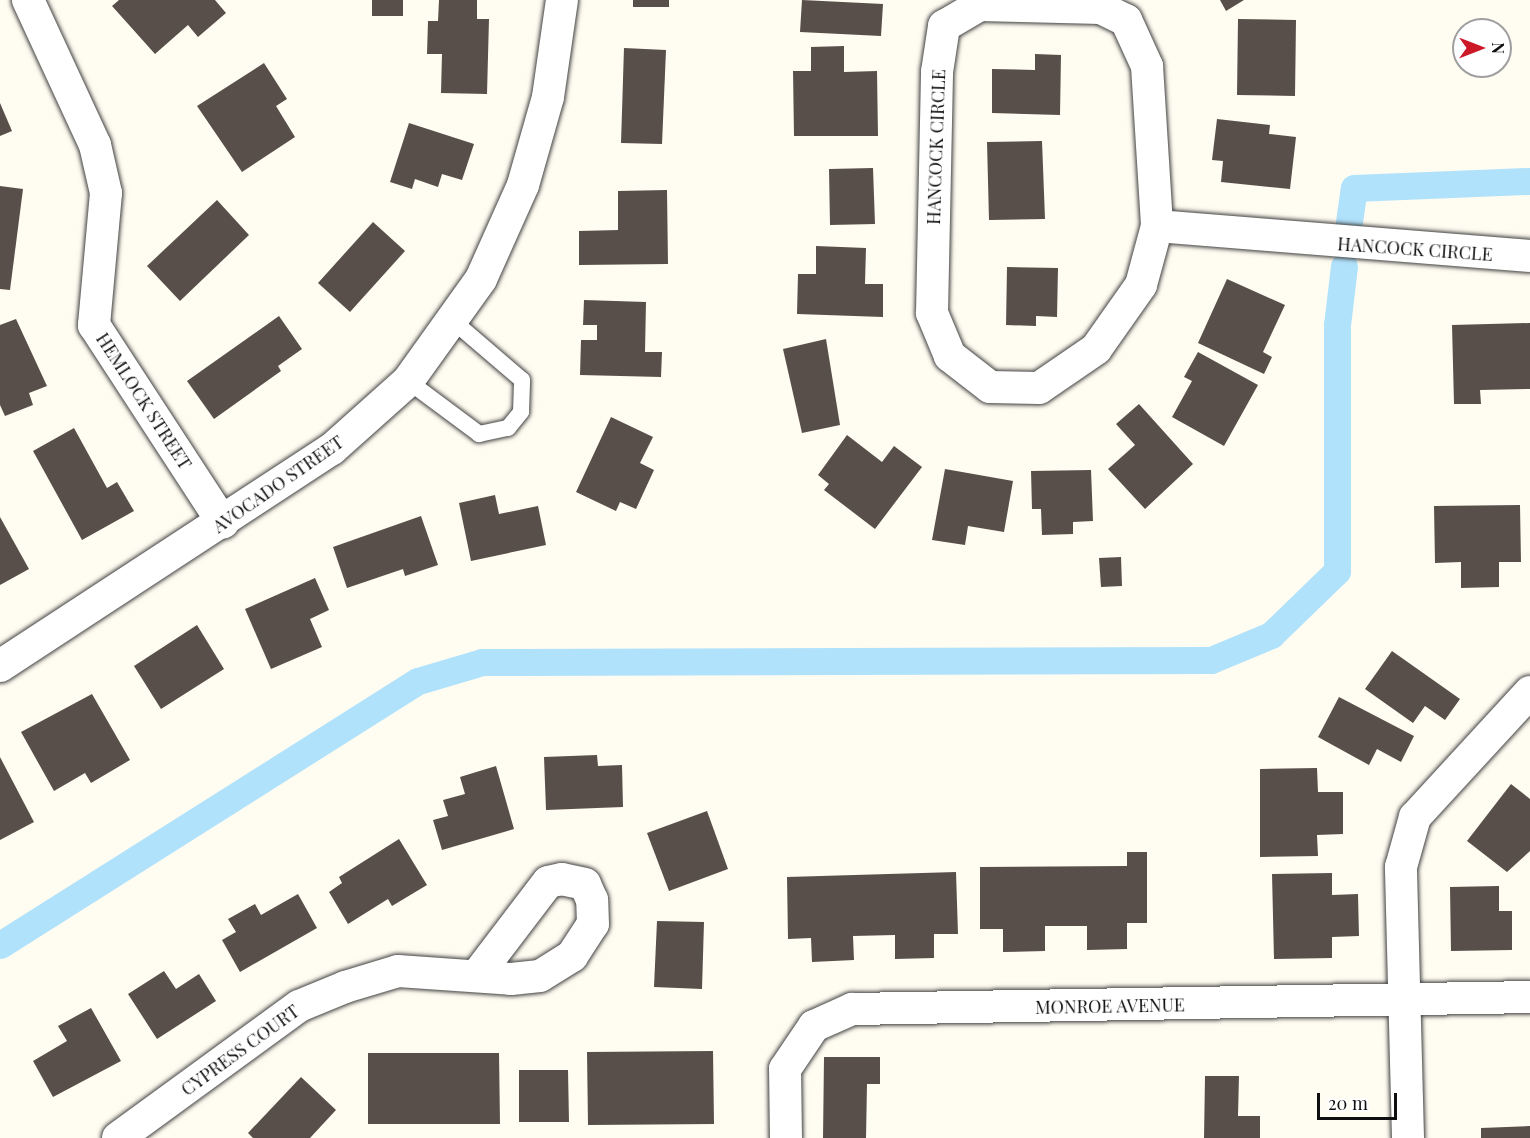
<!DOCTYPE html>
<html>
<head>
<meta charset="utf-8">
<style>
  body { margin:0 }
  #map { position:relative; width:1530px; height:1138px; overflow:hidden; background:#fffcf1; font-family:"Playfair Display",serif }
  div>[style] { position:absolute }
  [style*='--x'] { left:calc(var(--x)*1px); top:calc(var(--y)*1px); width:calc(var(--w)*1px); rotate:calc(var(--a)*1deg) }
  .canal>* { height:27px; margin:-13.5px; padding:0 13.5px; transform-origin:13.5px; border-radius:13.5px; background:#b0e2fc }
  .building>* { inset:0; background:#594f4a }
  .roads { filter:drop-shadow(0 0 2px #424242) drop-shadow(0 0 2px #424242) }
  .lane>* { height:16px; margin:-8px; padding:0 8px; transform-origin:8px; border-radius:8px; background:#fff }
  .street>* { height:32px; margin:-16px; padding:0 16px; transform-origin:16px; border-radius:16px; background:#fff }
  span { translate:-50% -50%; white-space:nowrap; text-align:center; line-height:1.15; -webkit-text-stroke:6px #fff; paint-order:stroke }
  .street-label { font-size:18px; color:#0f0f0f }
  .north { position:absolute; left:1452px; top:18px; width:60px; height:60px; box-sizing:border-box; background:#fff; border:2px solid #9f9f9f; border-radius:50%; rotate:90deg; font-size:16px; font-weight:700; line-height:24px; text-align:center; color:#0f0f0f }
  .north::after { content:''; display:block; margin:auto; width:21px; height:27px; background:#cd1827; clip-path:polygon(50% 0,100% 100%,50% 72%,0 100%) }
  .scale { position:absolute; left:1317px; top:1093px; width:80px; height:27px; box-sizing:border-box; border:3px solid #0f0f0f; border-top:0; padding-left:8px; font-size:18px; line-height:21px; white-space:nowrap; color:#0f0f0f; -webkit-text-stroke:4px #fff; paint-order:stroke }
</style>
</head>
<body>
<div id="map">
  <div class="canal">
    <i style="--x:1349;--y:222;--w:34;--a:-82"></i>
    <i style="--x:1354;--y:188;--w:176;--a:-2.3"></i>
    <i style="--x:0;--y:945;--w:494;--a:-32.3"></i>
    <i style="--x:418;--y:681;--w:67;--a:-16.5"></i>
    <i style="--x:482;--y:662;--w:729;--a:-0.16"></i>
    <i style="--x:1211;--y:660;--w:65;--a:-22.6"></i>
    <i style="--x:1271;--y:635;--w:92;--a:-44.1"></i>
    <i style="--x:1337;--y:571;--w:246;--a:-90"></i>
    <i style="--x:1337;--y:325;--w:59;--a:-83.2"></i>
  </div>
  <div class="building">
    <i style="clip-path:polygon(119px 0,215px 0,226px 13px,198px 37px,188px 25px,155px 54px,112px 6px)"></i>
    <i style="clip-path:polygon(372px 0,403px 0,403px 16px,372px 16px)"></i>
    <i style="clip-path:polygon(439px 0,477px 0,477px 19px,489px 19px,487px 94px,441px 93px,442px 54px,427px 54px,428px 21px,438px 21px)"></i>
    <i style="clip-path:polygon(633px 0,669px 0,669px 7px,633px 7px)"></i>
    <i style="clip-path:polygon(802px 0,883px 4px,881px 36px,800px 32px)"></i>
    <i style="clip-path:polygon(1220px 0,1244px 0,1226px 11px)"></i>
    <i style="clip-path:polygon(1238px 19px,1296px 20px,1295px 96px,1237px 95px)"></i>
    <i style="clip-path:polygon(844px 46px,844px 72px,877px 71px,878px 136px,794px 136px,793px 71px,811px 71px,811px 47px)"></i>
    <i style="clip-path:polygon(624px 48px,666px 50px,662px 144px,621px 143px)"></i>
    <i style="clip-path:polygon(1035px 54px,1061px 55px,1060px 115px,992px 113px,992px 69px,1035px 70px)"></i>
    <i style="clip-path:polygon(264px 63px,287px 99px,276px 106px,295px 137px,242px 172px,197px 106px)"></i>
    <i style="clip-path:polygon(0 103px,12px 131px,0 136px)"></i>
    <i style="clip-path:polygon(1217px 119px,1270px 125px,1269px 134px,1296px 137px,1290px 189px,1221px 182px,1223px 161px,1212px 160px)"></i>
    <i style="clip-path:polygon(409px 123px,474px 144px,462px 180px,442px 174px,438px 187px,415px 179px,412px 189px,390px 182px)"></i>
    <i style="clip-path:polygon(1042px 141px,1045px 219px,989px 220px,987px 142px)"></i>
    <i style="clip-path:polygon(873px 168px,875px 224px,830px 225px,829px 169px)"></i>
    <i style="clip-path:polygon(0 186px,23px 189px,10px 290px,0 289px)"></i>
    <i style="clip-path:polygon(667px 190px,668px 264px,579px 265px,579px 231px,618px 230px,618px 191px)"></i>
    <i style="clip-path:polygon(217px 200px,249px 235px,180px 301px,147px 266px)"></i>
    <i style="clip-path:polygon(373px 222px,405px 251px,350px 312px,318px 283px)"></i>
    <i style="clip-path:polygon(816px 246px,866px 248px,865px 284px,883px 284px,883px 317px,797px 314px,798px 274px,816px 274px)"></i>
    <i style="clip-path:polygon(1007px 267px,1058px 268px,1057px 317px,1036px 316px,1036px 326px,1006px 325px)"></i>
    <i style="clip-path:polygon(1227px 279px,1285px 305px,1263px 352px,1272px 357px,1264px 374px,1198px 343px)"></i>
    <i style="clip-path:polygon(584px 300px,646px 302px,645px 352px,662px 352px,661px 377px,580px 375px,581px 340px,597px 340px,597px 325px,583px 325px)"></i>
    <i style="clip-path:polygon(279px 316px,302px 349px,278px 366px,281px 371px,214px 419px,187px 381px)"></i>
    <i style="clip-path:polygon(16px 319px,47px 386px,29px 393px,33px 405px,5px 416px,0 405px,0 325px)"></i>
    <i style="clip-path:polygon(1530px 323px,1530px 389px,1480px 390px,1481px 404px,1454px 404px,1452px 325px)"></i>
    <i style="clip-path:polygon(826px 339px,840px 425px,802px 433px,783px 349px)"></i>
    <i style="clip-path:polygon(1198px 352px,1258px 385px,1224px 446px,1172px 417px,1192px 381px,1184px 377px)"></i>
    <i style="clip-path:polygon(1139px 404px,1193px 464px,1145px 509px,1108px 469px,1135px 445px,1116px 424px)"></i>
    <i style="clip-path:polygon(611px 417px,653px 437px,640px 463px,654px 470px,636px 509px,620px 502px,616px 511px,576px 492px)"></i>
    <i style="clip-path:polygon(74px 428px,107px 488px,117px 482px,134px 511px,82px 540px,33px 451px)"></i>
    <i style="clip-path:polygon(847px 435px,882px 462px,894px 446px,922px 467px,875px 529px,824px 490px,829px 484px,818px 475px)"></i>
    <i style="clip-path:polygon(945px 469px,1013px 481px,1004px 532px,968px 526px,965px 545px,932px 540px)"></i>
    <i style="clip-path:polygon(1091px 470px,1093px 521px,1073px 522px,1073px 534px,1042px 535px,1041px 509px,1032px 509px,1031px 471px)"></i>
    <i style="clip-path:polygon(495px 495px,499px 514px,538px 506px,546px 545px,471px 561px,459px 503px)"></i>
    <i style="clip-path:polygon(1520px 505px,1521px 562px,1499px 562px,1499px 587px,1461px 588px,1461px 562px,1435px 563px,1434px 506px)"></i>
    <i style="clip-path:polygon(421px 516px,438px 565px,405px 576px,403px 569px,347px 588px,333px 547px)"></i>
    <i style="clip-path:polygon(0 517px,29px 569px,0 585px)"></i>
    <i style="clip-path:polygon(1121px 557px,1122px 586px,1101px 587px,1099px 558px)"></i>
    <i style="clip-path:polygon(315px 578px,329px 610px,310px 619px,322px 647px,271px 669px,245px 609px)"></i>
    <i style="clip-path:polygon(197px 625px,224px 669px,161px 709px,134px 666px)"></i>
    <i style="clip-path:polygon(1392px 651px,1460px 699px,1445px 720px,1425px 706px,1413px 723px,1365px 689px)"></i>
    <i style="clip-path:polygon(92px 694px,130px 760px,91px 783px,85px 773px,54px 791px,21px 732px)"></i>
    <i style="clip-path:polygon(1339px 697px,1414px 736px,1401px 762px,1377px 749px,1369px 765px,1318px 737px)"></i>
    <i style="clip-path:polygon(597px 755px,598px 766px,622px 765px,623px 807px,546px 810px,544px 757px)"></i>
    <i style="clip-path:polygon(0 757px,34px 822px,0 840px)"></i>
    <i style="clip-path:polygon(496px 766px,514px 829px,442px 850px,433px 820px,448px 816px,443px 800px,465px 794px,460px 777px)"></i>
    <i style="clip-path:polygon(1317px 768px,1318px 792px,1343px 792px,1343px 834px,1317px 835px,1318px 856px,1260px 857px,1260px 769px)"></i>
    <i style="clip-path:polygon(1511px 784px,1530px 799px,1530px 851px,1507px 872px,1467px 841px)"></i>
    <i style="clip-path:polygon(707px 811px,728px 869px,669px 891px,647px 833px)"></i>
    <i style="clip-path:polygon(399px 839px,427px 885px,392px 906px,388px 899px,348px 924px,329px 892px,342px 883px,339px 877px)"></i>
    <i style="clip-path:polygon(1127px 852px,1147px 852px,1147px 923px,1127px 923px,1127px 949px,1087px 950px,1087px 926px,1045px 926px,1045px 951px,1003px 952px,1003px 929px,980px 929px,980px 867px,1127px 866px)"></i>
    <i style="clip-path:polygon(956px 872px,958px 934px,934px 934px,934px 958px,895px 959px,895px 935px,853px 936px,854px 960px,812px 962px,811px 938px,788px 939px,787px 877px)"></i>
    <i style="clip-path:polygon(1332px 873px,1332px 895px,1358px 894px,1359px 936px,1332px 937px,1332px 958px,1274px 959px,1272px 874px)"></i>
    <i style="clip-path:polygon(1499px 886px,1499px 911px,1512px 911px,1512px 950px,1451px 951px,1450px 887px)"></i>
    <i style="clip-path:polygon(298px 894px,317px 928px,240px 972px,222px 940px,236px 932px,228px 919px,255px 904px,261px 915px)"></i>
    <i style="clip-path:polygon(657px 921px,704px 922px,702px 989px,654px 987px)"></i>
    <i style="clip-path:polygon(164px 971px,176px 989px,199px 974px,216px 1001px,157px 1039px,128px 994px)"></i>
    <i style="clip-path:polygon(91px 1008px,121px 1061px,53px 1097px,33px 1061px,67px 1041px,58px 1026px)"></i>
    <i style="clip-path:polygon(713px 1051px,714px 1124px,588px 1125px,587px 1052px)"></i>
    <i style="clip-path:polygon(368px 1053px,499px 1053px,500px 1124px,368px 1124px)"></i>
    <i style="clip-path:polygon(824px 1057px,880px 1057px,880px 1084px,867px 1084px,866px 1138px,823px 1138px)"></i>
    <i style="clip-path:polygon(519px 1070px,568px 1070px,569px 1122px,519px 1122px)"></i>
    <i style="clip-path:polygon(1205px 1076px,1239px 1076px,1238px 1116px,1260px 1116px,1260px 1138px,1204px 1138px)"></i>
    <i style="clip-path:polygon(301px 1077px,336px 1110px,310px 1138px,253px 1138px,248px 1133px)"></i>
    <i style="clip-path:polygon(1530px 1126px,1530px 1138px,1481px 1138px,1481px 1128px)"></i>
  </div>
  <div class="roads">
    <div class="lane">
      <i style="--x:408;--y:381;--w:89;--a:36.7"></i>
      <i style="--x:479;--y:434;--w:30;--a:-12"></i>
      <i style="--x:508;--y:428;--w:21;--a:-51"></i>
      <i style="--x:521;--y:412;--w:32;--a:-88"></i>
      <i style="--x:522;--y:380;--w:92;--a:-139.4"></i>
    </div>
    <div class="street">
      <i style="--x:28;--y:0;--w:160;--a:65.2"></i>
      <i style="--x:95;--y:145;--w:49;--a:77.1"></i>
      <i style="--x:106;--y:193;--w:133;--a:95.2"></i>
      <i style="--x:94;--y:325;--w:236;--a:56.9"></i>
      <i style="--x:980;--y:5;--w:121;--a:1.4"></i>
      <i style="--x:1101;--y:8;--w:28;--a:26"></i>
      <i style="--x:1126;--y:20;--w:51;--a:65.5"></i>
      <i style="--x:1147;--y:66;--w:160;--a:86.4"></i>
      <i style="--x:1157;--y:226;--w:61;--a:105.2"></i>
      <i style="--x:1141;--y:285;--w:78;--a:125.1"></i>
      <i style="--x:1096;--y:349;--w:69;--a:145.6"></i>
      <i style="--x:1039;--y:388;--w:49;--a:-178.8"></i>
      <i style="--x:990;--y:387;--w:51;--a:-142.2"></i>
      <i style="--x:950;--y:356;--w:47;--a:-112.7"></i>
      <i style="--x:932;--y:313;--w:241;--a:-88.8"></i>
      <i style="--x:937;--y:72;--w:47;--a:-81.3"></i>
      <i style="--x:944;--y:26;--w:42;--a:-30.3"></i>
      <i style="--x:1157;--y:226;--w:374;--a:4.6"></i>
      <i style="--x:0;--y:666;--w:397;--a:-33.2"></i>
      <i style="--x:332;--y:449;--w:102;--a:-41.8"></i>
      <i style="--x:408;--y:381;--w:125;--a:-54.4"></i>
      <i style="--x:481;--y:279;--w:103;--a:-65.9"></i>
      <i style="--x:523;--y:185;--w:91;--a:-74.1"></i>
      <i style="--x:548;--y:97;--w:98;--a:-81.8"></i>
      <i style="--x:118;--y:1138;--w:224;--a:-36.1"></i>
      <i style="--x:299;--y:1006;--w:50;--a:-22.4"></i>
      <i style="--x:345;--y:987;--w:55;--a:-16.8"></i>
      <i style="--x:398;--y:971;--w:113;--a:4"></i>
      <i style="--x:511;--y:979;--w:29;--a:-6"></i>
      <i style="--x:540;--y:976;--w:38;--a:-32"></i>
      <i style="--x:572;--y:956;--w:38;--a:-57"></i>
      <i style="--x:593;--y:924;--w:24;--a:-92"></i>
      <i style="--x:592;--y:900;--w:17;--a:-114"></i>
      <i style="--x:585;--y:884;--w:24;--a:-168"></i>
      <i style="--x:562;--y:879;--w:14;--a:168"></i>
      <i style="--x:548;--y:882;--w:116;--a:127.3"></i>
      <i style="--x:786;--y:1138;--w:69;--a:-90.8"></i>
      <i style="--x:785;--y:1069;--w:52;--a:-56"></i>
      <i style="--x:814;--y:1026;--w:42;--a:-24.1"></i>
      <i style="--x:852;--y:1009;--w:678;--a:-1.01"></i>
      <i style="--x:1408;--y:1138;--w:271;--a:-91.5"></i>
      <i style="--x:1401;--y:867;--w:52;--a:-74.4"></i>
      <i style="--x:1415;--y:817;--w:170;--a:-47.4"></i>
    </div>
  </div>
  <div class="street-label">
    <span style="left:936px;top:147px;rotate:-88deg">HANCOCK CIRCLE</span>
    <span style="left:1415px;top:249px;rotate:4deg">HANCOCK CIRCLE</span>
    <span style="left:144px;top:401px;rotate:57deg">HEMLOCK STREET</span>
    <span style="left:278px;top:484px;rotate:-35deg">AVOCADO STREET</span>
    <span style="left:1110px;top:1006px;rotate:-1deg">MONROE AVENUE</span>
    <span style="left:240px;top:1050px;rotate:-36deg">CYPRESS COURT</span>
  </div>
  <div class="north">N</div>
  <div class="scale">20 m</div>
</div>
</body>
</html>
